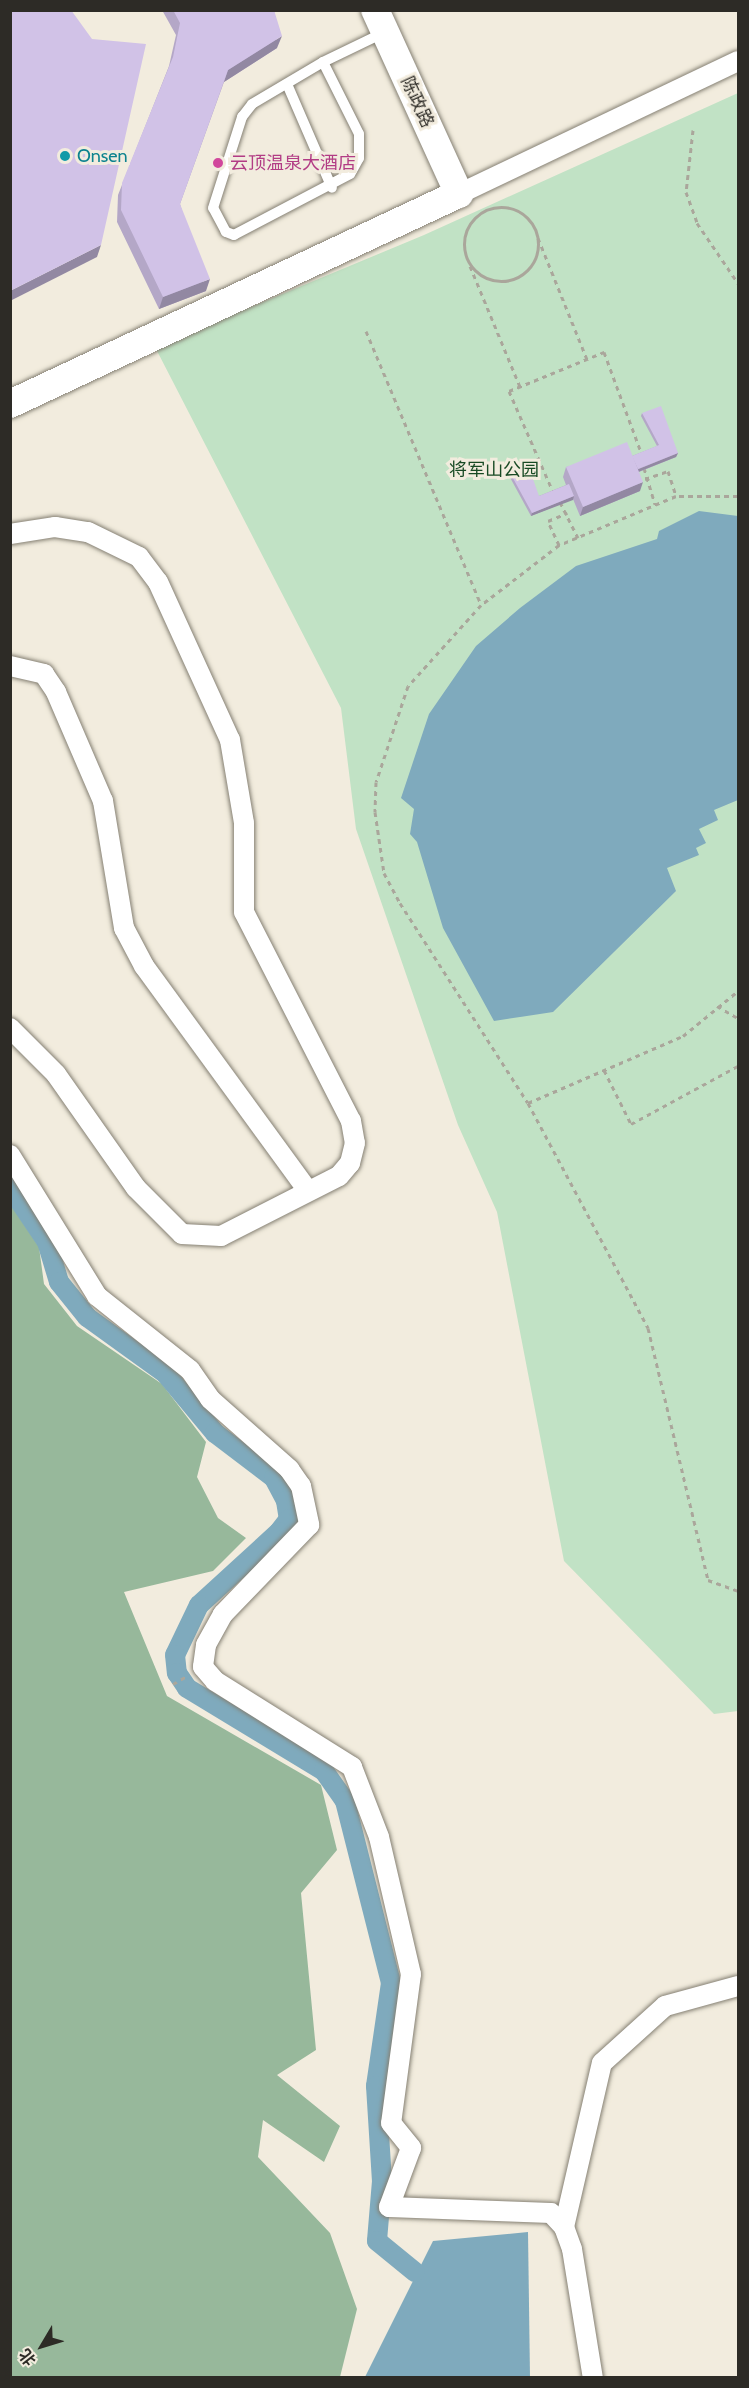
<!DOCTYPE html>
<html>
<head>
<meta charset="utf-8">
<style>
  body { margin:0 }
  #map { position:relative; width:749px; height:2388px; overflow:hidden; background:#f2ecde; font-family:Cabin,"Noto Sans SC",sans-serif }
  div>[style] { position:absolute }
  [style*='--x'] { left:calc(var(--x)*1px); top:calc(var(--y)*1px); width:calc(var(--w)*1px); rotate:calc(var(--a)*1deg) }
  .green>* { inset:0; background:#c1e2c5 }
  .forest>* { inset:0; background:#97b89b }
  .water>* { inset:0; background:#7faabd }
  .canal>* { height:20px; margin:-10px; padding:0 10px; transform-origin:10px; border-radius:10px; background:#7faabd }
  .path>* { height:3px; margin-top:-1.5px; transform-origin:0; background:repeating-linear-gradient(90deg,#aaa69b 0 4.5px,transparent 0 9px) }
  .path>.ring { margin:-1.5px; padding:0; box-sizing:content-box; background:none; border:3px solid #aaa69b; border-radius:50% }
  .roads { filter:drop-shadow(0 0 2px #858073) drop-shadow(0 0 2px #858073) }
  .lane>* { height:10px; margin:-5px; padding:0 5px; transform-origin:5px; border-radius:5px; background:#fff }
  .street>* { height:20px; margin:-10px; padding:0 10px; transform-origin:10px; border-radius:10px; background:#fff }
  .secondary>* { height:28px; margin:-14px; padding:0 14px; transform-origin:14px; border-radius:14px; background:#fff }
  .wall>* { inset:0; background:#b4a7c7 }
  .shaded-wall>* { inset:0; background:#9288a2 }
  .building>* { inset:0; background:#d1c2e7 }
  .dots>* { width:16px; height:16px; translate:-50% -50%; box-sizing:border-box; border:3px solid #f2ecde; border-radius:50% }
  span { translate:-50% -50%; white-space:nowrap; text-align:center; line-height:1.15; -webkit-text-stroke:6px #f2ecde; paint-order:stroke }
  .street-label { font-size:18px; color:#2d2b26 }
  .culture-label { font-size:18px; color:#0d838f }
  .left { translate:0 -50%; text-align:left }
  .hotel-label { font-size:18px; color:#b23c85 }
  .park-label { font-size:18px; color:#184a24 }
  .frame { position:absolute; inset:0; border:12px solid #2d2b26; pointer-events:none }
  .north { position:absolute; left:12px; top:2316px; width:60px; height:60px; -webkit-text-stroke:4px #f2ecde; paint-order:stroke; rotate:232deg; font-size:16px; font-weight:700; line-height:24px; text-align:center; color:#2d2b26 }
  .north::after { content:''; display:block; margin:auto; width:21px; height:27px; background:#2d2b26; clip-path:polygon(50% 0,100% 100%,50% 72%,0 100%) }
</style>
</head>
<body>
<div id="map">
  <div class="green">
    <i style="clip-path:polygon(738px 93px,738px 1711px,714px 1714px,564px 1561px,497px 1212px,458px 1125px,356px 829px,341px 708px,155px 347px,424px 235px)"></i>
  </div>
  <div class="forest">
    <i style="clip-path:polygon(11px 1205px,39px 1247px,44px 1284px,77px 1326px,162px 1384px,206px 1442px,197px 1477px,218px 1518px,246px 1538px,213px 1571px,124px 1592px,167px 1696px,321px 1785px,337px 1850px,301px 1893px,316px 2050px,277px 2075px,340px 2126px,324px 2162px,263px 2120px,258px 2157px,330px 2233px,357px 2309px,340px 2377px,11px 2377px)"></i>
  </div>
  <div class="water">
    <i style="clip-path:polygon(699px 511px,738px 516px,738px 800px,714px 810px,718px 820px,699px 829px,706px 843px,696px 848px,699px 855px,667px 868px,676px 891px,553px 1012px,494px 1021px,443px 928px,417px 842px,410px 834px,414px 809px,401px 798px,429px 714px,476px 646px,520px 608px,576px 566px,657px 539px,659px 531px)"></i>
    <i style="clip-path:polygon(528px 2232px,530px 2377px,365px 2377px,433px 2241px)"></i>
  </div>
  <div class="canal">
    <i style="--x:10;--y:1187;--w:66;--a:56.1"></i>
    <i style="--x:47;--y:1242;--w:42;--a:73.3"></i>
    <i style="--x:59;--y:1282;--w:45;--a:51.3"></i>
    <i style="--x:87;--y:1317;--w:97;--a:35.8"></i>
    <i style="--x:166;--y:1374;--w:77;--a:50.3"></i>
    <i style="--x:215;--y:1433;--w:74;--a:37.3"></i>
    <i style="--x:274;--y:1478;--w:26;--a:62"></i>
    <i style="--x:286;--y:1501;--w:18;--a:81"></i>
    <i style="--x:289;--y:1519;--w:16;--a:128"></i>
    <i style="--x:279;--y:1532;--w:108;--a:137.6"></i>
    <i style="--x:199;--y:1605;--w:55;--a:115.6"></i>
    <i style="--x:175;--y:1655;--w:18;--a:84"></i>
    <i style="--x:177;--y:1673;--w:18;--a:56"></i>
    <i style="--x:187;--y:1688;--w:160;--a:31.2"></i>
    <i style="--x:324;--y:1771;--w:37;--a:55"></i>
    <i style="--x:345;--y:1801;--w:188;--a:75.8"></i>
    <i style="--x:391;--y:1983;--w:104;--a:98.3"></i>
    <i style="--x:376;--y:2086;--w:95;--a:86.4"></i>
    <i style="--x:382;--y:2181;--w:60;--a:94.8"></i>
    <i style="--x:377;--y:2241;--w:49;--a:39.2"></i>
  </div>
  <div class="path">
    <i style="--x:693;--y:130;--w:62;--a:96.4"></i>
    <i style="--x:686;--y:192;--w:33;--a:70"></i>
    <i style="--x:697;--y:223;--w:73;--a:55.7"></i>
    <i class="ring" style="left:464px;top:207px;width:71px;height:71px"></i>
    <i style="--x:538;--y:238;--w:131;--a:68"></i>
    <i style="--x:470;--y:266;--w:131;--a:67.5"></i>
    <i style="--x:366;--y:331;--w:297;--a:67.2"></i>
    <i style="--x:644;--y:468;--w:38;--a:73"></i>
    <i style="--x:645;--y:479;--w:24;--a:-19"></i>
    <i style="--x:668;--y:471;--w:26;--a:72"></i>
    <i style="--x:554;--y:494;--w:112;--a:-113.6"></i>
    <i style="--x:509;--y:391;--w:103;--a:-22.3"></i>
    <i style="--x:604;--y:352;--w:110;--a:69.7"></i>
    <i style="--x:738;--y:496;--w:62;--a:180"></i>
    <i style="--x:676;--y:496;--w:127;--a:157.3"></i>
    <i style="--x:559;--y:545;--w:98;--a:142.4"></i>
    <i style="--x:481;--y:605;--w:109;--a:132"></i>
    <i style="--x:408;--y:686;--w:101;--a:108.4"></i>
    <i style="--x:376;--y:782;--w:30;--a:92"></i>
    <i style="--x:375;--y:812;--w:62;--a:81.6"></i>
    <i style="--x:384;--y:873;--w:34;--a:62"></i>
    <i style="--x:400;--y:903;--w:237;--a:57.4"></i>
    <i style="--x:528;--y:1103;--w:255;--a:61.9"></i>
    <i style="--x:648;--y:1328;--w:259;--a:76.6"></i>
    <i style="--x:708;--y:1580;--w:32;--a:20"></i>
    <i style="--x:560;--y:502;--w:40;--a:63.4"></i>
    <i style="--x:559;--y:545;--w:26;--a:-115"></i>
    <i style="--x:548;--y:521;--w:21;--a:-23"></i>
    <i style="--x:717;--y:1006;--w:24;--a:30"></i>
    <i style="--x:604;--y:1070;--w:60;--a:63.4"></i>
    <i style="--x:631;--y:1124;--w:122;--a:-28.5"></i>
    <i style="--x:528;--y:1103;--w:169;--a:-23.4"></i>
    <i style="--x:683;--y:1036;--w:71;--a:-39.3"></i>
    <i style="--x:173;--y:1684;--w:16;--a:-30"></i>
  </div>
  <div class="roads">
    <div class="lane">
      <i style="--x:323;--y:62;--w:80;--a:63.4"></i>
      <i style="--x:359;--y:134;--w:24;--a:90"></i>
      <i style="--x:359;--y:158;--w:18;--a:119"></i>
      <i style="--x:350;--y:174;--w:131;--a:152.3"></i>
      <i style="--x:234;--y:235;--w:9;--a:-159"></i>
      <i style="--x:226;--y:232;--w:27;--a:-118"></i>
      <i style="--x:213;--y:208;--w:96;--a:-72.3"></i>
      <i style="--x:242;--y:117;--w:16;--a:-52"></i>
      <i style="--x:252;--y:104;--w:82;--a:-30.6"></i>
      <i style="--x:323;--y:62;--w:69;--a:-25.8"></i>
      <i style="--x:287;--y:84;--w:113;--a:66.6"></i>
    </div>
    <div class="street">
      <i style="--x:459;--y:194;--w:309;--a:-25.5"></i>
      <i style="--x:10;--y:534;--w:46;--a:-8.8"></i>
      <i style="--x:55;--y:527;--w:33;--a:9"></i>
      <i style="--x:88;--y:532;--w:57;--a:26.1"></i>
      <i style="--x:139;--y:557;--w:31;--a:53"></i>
      <i style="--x:158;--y:582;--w:174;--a:65.5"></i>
      <i style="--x:230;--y:740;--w:84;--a:80.4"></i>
      <i style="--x:244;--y:823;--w:89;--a:90"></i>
      <i style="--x:244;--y:912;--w:235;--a:62.9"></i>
      <i style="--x:351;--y:1121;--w:22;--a:80"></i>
      <i style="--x:355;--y:1143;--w:21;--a:104"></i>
      <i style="--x:350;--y:1163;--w:17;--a:130"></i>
      <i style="--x:339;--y:1176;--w:132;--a:153"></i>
      <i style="--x:221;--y:1236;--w:39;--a:-177"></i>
      <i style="--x:182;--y:1234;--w:65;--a:-135"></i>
      <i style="--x:136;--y:1188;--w:139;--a:-125.1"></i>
      <i style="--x:56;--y:1074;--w:65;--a:-135"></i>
      <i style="--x:10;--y:666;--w:35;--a:13"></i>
      <i style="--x:44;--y:674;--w:22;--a:56"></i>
      <i style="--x:56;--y:692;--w:119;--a:66.7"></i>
      <i style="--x:103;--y:801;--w:129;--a:80.6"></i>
      <i style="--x:124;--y:928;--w:43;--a:62.2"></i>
      <i style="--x:144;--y:966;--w:278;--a:53.9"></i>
      <i style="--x:10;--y:1155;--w:166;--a:58.3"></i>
      <i style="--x:97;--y:1296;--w:119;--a:38.5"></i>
      <i style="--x:190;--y:1370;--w:35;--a:55"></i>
      <i style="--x:210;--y:1399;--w:106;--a:41.5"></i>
      <i style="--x:289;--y:1469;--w:21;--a:55"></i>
      <i style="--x:301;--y:1486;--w:40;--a:78"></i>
      <i style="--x:309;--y:1525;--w:124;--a:134"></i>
      <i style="--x:223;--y:1614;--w:35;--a:119"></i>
      <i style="--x:206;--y:1645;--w:22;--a:98"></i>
      <i style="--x:203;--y:1667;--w:18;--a:49"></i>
      <i style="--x:215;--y:1681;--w:162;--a:32.1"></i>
      <i style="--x:352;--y:1767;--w:75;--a:68.9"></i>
      <i style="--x:379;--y:1837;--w:141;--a:76.9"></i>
      <i style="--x:411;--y:1974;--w:150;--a:97.6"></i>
      <i style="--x:391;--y:2123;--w:32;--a:51"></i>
      <i style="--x:411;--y:2148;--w:63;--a:110.4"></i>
      <i style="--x:389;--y:2207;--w:162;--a:2.1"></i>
      <i style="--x:551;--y:2213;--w:19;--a:47"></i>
      <i style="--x:564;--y:2227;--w:23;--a:70"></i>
      <i style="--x:572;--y:2249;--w:131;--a:80.8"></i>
      <i style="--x:564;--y:2227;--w:168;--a:-77"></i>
      <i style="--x:602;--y:2063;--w:85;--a:-42.1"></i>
      <i style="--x:665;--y:2006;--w:76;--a:-15.3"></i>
    </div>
    <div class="secondary">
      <i style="--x:10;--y:404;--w:496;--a:-25.1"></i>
      <i style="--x:459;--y:194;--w:202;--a:-114.5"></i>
    </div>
  </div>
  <div class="wall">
    <i style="clip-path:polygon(162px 10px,274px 10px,277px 48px,224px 82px,180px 204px,206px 291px,159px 309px,117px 222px,118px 195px,169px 66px,176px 35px)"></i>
    <i style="clip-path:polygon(642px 413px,678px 453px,676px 457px,639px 472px,640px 491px,580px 516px,573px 499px,531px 516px,507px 472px,508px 469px,539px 496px,566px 485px,563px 477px,566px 467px,632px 456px,657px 446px,641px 416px)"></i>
  </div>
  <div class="shaded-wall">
    <i style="clip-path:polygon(282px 36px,277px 48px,224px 82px,228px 70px)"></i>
    <i style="clip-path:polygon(101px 245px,97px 257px,10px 301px,10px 291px)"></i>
    <i style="clip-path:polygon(210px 279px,206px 291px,159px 309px,163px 297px)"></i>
    <i style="clip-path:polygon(678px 453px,676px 457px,633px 474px,634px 471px)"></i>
    <i style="clip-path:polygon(643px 482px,640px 491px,580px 516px,583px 507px)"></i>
    <i style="clip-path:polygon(574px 496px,573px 500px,531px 516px,532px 513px)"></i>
  </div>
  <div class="building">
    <i style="clip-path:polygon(10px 10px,71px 10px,92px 39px,146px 44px,101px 245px,10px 291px)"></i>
    <i style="clip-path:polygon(173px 10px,274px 10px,282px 36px,228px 70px,180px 204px,210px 279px,163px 297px,121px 210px,122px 183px,173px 57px,180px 23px)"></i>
    <i style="clip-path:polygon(661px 406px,678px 453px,638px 469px,632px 456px,659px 445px,642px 413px)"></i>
    <i style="clip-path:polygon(627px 442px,643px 482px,583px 507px,566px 467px)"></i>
    <i style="clip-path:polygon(527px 462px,539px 496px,569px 484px,574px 496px,532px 513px,508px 469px)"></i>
  </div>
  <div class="dots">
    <i style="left:65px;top:156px;background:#0f9aa8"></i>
    <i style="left:218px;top:163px;background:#d1479c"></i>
  </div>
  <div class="street-label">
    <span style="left:417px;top:102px;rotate:65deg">陈政路</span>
  </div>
  <div class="culture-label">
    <span class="left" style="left:77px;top:156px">Onsen</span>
  </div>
  <div class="hotel-label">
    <span class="left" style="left:230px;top:163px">云顶温泉大酒店</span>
  </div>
  <div class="park-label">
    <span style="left:494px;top:470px">将军山公园</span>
  </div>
  <div class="frame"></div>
  <div class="north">北</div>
</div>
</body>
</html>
